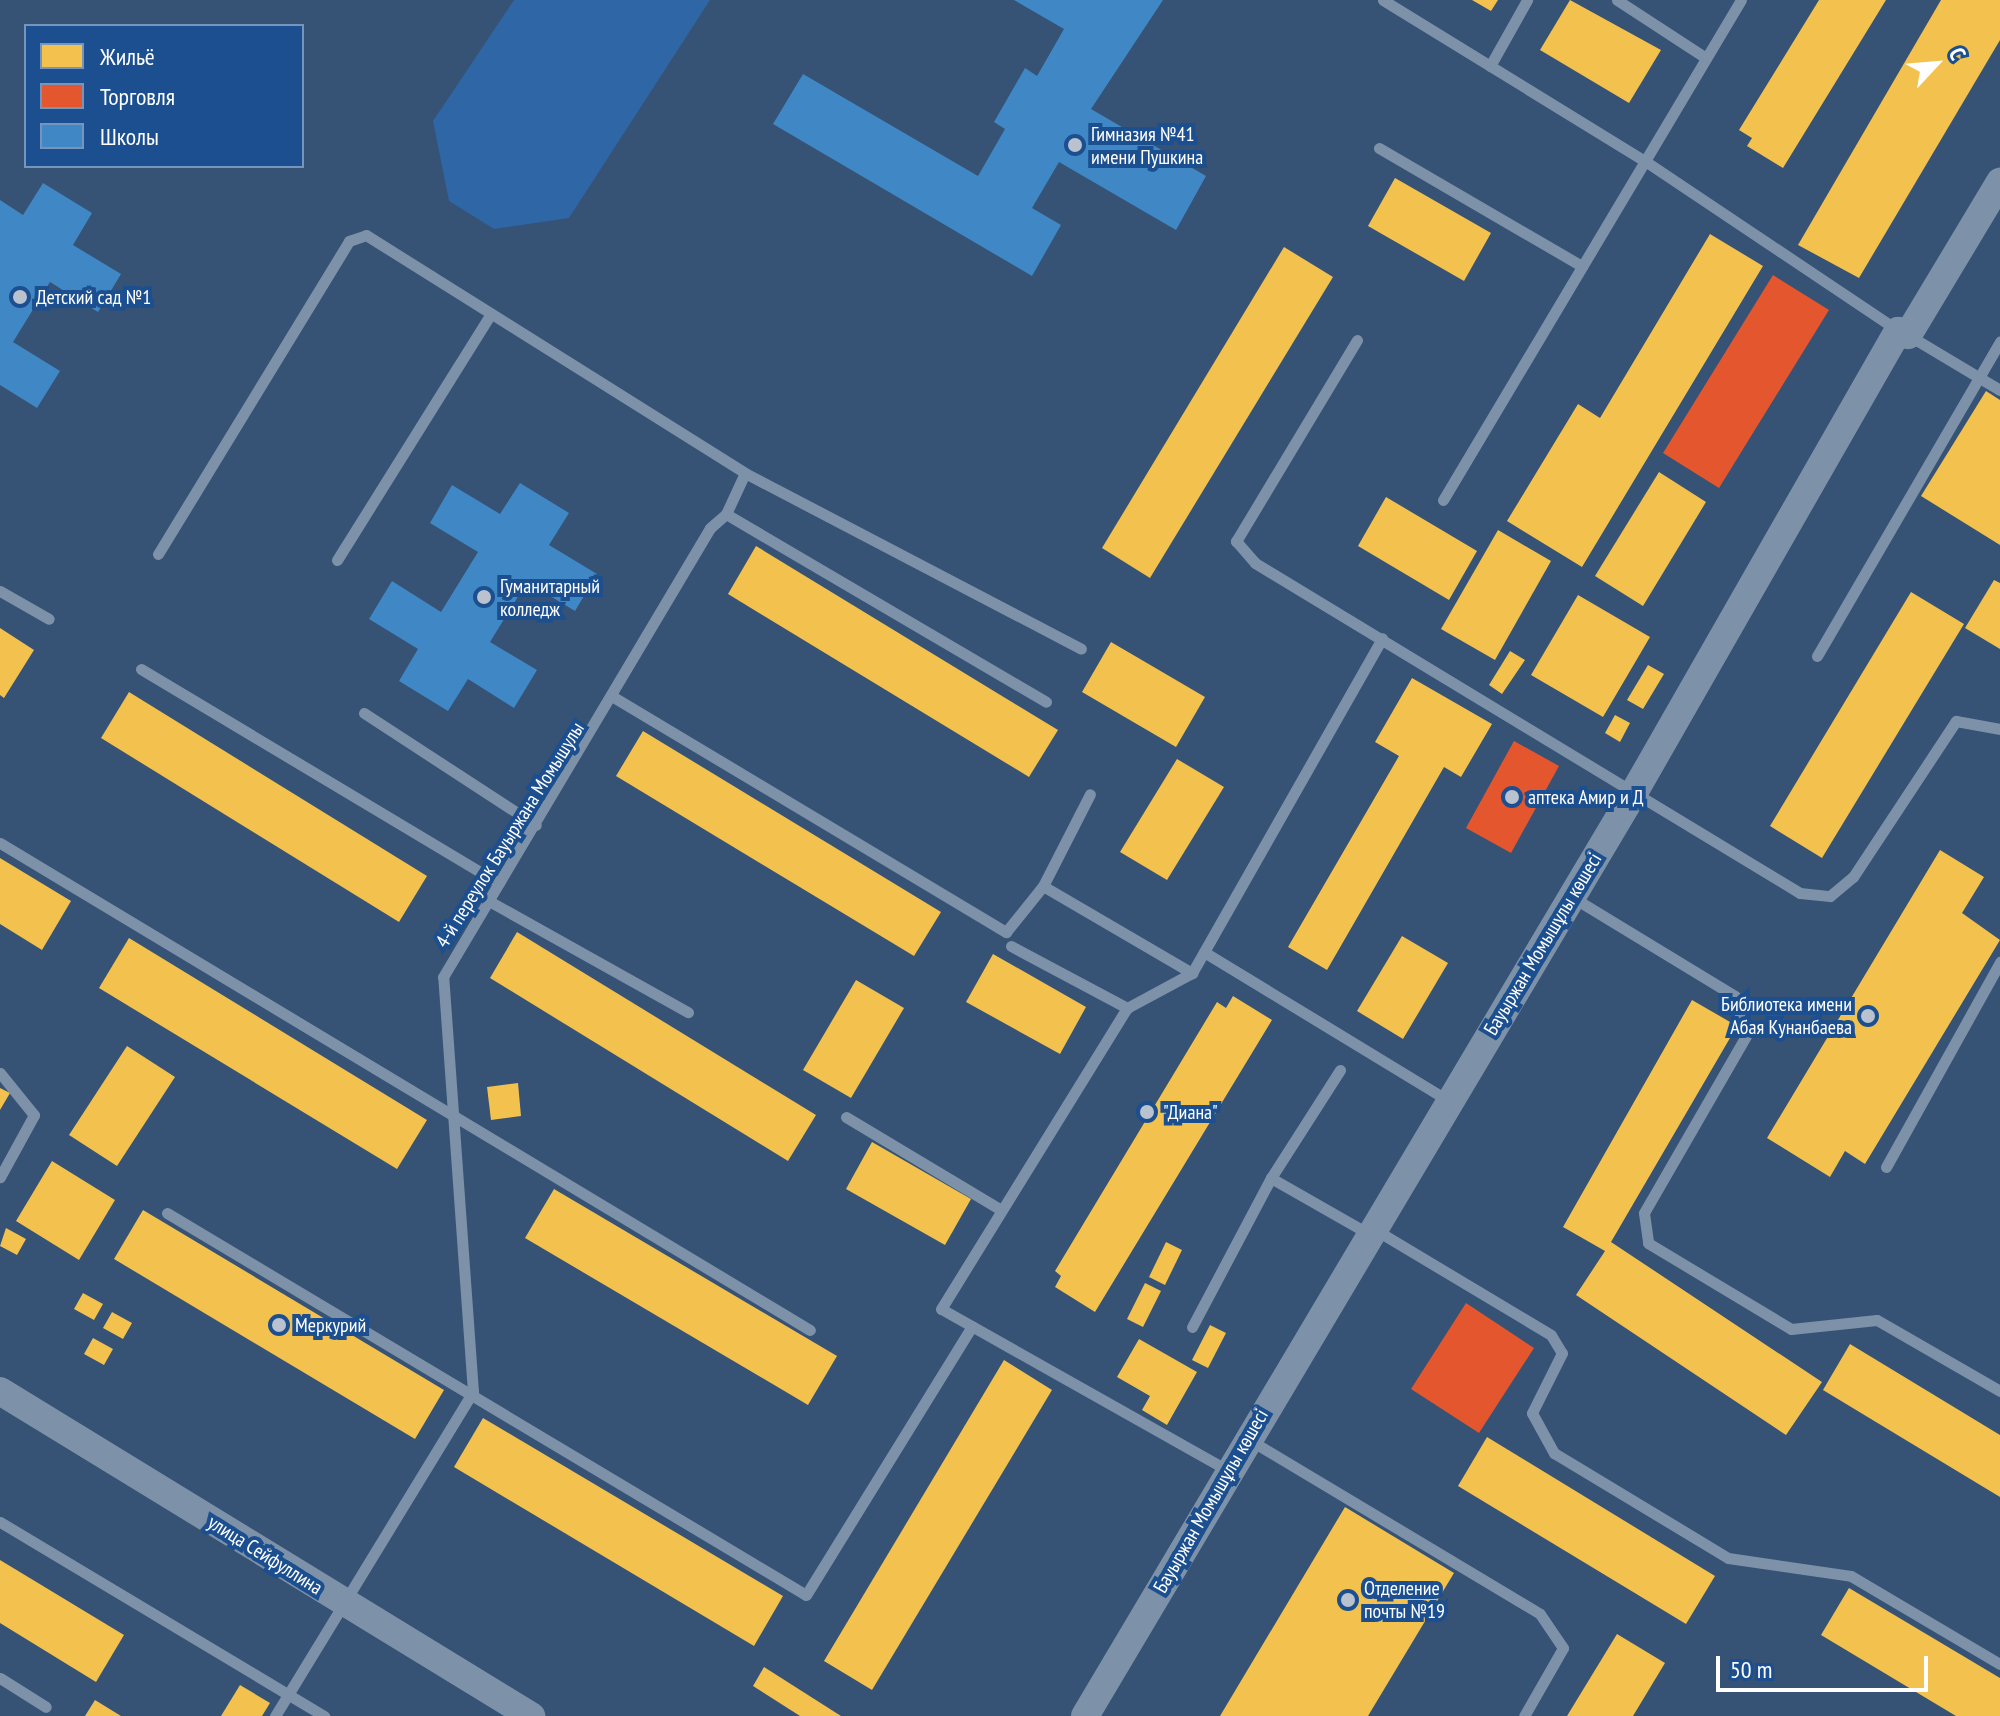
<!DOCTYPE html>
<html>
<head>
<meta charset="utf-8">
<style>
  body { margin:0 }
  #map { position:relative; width:2000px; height:1716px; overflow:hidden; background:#365274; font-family:"PT Sans Narrow",sans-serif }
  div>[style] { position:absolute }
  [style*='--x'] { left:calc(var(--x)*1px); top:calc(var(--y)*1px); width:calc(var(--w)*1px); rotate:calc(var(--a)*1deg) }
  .green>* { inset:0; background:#2f66a5 }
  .homes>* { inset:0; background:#f2c14e }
  .shops>* { inset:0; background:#e4572e }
  .schools>* { inset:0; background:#3f88c5 }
  .service>* { height:11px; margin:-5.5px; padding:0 5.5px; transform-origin:5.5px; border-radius:5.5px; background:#7d92a8 }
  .tertiary>* { height:28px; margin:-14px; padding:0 14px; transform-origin:14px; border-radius:14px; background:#7d92a8 }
  .dots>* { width:22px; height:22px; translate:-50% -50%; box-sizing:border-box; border:4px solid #1b4f8f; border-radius:50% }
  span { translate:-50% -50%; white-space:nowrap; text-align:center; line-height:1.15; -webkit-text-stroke:8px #1b4f8f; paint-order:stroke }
  .poi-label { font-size:20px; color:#fff }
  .left { translate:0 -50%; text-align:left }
  .right { translate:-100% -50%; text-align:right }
  .street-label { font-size:20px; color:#fff }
  .legend { position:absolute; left:24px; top:24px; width:280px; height:144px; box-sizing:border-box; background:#1b4f8f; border:2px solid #7695bc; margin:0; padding:10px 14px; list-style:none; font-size:24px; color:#fff }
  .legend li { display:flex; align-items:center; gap:16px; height:40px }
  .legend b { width:40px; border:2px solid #7695bc }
  .north { position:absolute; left:1896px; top:24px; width:80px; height:80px; -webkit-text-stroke:6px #1b4f8f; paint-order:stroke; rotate:64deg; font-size:22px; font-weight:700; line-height:32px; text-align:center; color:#fff }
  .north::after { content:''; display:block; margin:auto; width:28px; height:36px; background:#fff; clip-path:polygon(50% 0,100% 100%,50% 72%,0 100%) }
  .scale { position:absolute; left:1716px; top:1656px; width:212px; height:36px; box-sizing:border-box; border:4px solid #fff; border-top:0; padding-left:10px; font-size:24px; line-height:28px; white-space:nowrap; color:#fff; -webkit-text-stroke:6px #1b4f8f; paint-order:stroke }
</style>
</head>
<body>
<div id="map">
  <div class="green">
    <i style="clip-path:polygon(514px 0,710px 0,569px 218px,494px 229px,449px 201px,433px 121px)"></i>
  </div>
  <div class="homes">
    <i style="clip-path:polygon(1472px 0,1498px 0,1491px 11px)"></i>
    <i style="clip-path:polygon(1570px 0,1661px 50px,1629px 103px,1540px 50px)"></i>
    <i style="clip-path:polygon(1819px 0,1886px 0,1783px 168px,1747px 146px,1752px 138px,1739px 130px)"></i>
    <i style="clip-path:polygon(1941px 0,2000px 0,2000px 40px,1859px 278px,1798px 245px)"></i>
    <i style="clip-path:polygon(1395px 178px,1491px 233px,1464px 281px,1368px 226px)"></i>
    <i style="clip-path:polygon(1710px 234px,1763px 266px,1582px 567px,1507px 521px,1578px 404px,1600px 418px)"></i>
    <i style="clip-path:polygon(1284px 247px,1333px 277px,1150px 578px,1102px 548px)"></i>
    <i style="clip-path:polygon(1986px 391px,2000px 400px,2000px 545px,1921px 496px)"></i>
    <i style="clip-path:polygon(1659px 472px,1706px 502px,1643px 606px,1595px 576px)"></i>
    <i style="clip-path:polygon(1386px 497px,1477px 551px,1449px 600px,1358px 546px)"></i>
    <i style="clip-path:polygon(1498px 530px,1551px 561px,1495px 660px,1441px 629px)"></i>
    <i style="clip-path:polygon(756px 546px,1058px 730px,1029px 777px,728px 594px)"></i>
    <i style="clip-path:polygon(1994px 580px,2000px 583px,2000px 649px,1965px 628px)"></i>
    <i style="clip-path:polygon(1911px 592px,1964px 624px,1822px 858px,1770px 826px)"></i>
    <i style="clip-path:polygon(1578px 595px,1650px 637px,1603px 717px,1531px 675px)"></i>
    <i style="clip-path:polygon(0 628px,34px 650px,4px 698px,0 695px)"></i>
    <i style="clip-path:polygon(1111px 642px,1205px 697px,1176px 747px,1082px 692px)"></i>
    <i style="clip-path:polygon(1510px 651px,1525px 660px,1502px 694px,1489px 685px)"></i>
    <i style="clip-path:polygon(1648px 665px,1664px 674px,1643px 709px,1627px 700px)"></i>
    <i style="clip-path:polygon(1412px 678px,1492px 724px,1461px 777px,1444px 767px,1327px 970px,1288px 947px,1399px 756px,1375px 742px)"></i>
    <i style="clip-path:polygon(129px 692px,427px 876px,399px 922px,101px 738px)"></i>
    <i style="clip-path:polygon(1615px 715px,1630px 723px,1620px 742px,1605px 733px)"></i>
    <i style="clip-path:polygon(643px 731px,941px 912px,914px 956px,616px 776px)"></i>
    <i style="clip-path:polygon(1177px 759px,1224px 787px,1167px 880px,1120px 852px)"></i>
    <i style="clip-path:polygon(1940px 850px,1984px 877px,1962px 913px,2000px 940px,1865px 1164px,1845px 1151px,1830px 1177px,1767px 1138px)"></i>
    <i style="clip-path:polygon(0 858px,71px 901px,42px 950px,0 924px)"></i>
    <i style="clip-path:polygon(517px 932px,816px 1115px,788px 1161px,490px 978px)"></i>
    <i style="clip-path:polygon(1402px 936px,1448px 963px,1403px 1039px,1357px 1011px)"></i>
    <i style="clip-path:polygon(129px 938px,427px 1120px,397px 1169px,99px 988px)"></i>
    <i style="clip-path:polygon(993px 954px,1086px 1007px,1060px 1054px,966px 1002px)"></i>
    <i style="clip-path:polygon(856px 980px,904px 1008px,851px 1098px,803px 1070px)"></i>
    <i style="clip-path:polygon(1233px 996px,1272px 1020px,1095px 1312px,1055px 1287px,1061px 1276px,1055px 1271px,1217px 1002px,1226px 1008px)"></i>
    <i style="clip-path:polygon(1692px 1000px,1737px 1026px,1611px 1242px,1822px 1382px,1786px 1435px,1576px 1295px,1605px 1251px,1563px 1227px)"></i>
    <i style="clip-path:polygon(127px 1046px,175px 1077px,117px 1166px,69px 1135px)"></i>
    <i style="clip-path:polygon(518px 1083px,521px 1116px,491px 1120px,487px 1087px)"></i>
    <i style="clip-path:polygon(0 1088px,10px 1093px,0 1110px)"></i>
    <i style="clip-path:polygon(872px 1142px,971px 1199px,945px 1245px,846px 1189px)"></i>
    <i style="clip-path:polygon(52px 1161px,115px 1200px,79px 1260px,16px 1221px)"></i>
    <i style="clip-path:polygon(554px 1189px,837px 1356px,808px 1405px,525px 1238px)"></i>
    <i style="clip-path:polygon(143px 1210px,444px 1390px,415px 1439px,114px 1259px)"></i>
    <i style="clip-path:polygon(6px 1228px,26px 1239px,17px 1255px,0 1246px)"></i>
    <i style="clip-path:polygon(1166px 1242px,1182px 1250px,1165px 1285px,1149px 1277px)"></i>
    <i style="clip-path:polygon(1145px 1283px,1161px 1291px,1143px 1327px,1127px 1319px)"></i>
    <i style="clip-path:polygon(83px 1293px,103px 1304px,94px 1320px,74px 1309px)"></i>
    <i style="clip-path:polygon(112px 1312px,132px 1323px,123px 1339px,103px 1328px)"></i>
    <i style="clip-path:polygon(1210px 1325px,1226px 1333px,1208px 1368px,1192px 1360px)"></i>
    <i style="clip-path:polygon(93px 1338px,113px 1349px,104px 1365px,84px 1354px)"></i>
    <i style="clip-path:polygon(1139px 1339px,1197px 1372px,1167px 1425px,1142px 1410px,1150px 1396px,1117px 1377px)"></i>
    <i style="clip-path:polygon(1850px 1344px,2000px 1435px,2000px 1497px,1823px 1390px)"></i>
    <i style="clip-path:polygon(1004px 1360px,1052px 1390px,872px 1690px,824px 1661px)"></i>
    <i style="clip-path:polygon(483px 1418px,783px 1596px,754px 1646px,454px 1467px)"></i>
    <i style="clip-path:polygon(1487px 1437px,1715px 1576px,1686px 1624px,1458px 1486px)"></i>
    <i style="clip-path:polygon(1345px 1507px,1454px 1573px,1368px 1716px,1220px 1716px)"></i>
    <i style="clip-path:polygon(0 1560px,124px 1635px,96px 1682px,0 1623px)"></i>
    <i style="clip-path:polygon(1849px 1588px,2000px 1678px,2000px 1716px,1956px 1716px,1821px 1635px)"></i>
    <i style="clip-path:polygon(1617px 1634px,1665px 1663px,1633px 1716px,1567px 1716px)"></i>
    <i style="clip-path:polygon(764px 1667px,841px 1716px,800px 1716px,753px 1686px)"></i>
    <i style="clip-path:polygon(240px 1685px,270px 1703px,262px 1716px,221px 1716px)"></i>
    <i style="clip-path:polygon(95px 1700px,121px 1716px,85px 1716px)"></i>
  </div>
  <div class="shops">
    <i style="clip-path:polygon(1773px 275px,1829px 310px,1719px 488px,1663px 453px)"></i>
    <i style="clip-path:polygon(1514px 741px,1559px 766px,1511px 853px,1466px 828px)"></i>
    <i style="clip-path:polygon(1466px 1303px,1534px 1348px,1479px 1433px,1411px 1389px)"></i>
  </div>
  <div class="schools">
    <i style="clip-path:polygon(1014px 0,1163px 0,1091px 109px,1206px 176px,1176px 230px,1059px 162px,1032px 208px,1061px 225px,1032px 276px,773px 124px,803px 74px,978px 176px,1005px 129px,994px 122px,1025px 68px,1037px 76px,1064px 29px)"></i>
    <i style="clip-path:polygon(43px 183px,92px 213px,73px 245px,121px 274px,98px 312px,50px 282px,13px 342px,60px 371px,37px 408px,0 385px,0 200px,23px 215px)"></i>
    <i style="clip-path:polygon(520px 483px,569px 513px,549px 545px,597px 574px,575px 611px,527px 582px,490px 642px,537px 670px,514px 708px,468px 679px,448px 711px,399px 681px,418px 649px,369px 619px,392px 581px,441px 612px,478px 552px,430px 523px,452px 485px,500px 514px)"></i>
  </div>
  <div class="service">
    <i style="--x:1383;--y:0;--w:308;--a:31.6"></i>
    <i style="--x:1645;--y:161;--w:303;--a:33.8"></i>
    <i style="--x:1617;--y:0;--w:106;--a:33.1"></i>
    <i style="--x:1490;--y:66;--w:76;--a:-60.7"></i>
    <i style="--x:1379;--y:148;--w:235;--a:30.2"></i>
    <i style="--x:1908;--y:335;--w:107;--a:30.9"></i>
    <i style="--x:1357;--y:340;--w:235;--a:121"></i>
    <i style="--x:1236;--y:541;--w:29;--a:49"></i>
    <i style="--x:1255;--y:563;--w:637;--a:31.2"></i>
    <i style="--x:1800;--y:893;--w:30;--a:6"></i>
    <i style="--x:1830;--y:896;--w:30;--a:-40"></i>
    <i style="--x:1853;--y:877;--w:187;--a:-56.6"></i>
    <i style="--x:1956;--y:721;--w:45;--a:10.3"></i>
    <i style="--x:1443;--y:500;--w:582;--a:-59.21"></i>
    <i style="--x:726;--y:514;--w:45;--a:-65.1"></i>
    <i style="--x:158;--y:554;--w:367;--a:-58.6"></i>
    <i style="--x:349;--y:241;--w:18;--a:-19"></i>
    <i style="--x:366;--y:235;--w:448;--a:32.1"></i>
    <i style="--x:745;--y:473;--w:379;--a:27.6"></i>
    <i style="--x:337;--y:560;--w:290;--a:-58"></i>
    <i style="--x:0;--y:591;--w:56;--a:29.7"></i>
    <i style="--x:1817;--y:656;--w:364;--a:-59.8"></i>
    <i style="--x:141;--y:669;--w:417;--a:30.9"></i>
    <i style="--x:615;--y:698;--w:456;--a:30.9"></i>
    <i style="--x:1006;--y:932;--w:59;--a:-51.2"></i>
    <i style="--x:1043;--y:886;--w:103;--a:-62.9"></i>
    <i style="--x:364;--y:713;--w:205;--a:33.1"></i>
    <i style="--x:0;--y:843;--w:945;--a:31.02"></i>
    <i style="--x:1043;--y:886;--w:173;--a:30.3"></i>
    <i style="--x:1572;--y:897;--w:191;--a:31.3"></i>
    <i style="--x:1735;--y:996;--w:41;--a:74.6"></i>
    <i style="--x:1746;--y:1036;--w:204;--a:120"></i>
    <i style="--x:1644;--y:1213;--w:30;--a:82"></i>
    <i style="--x:1648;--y:1243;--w:167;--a:31"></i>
    <i style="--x:1791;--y:1329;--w:86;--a:-6"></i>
    <i style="--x:1877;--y:1320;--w:142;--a:30"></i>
    <i style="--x:489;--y:901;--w:228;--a:29.2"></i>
    <i style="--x:1011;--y:946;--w:132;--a:28.1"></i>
    <i style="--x:1204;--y:952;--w:287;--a:31.3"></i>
    <i style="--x:1340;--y:1070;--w:128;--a:122.6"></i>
    <i style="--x:1271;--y:1178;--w:113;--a:29.7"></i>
    <i style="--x:0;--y:1073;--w:54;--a:51"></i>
    <i style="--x:34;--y:1115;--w:71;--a:118.7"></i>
    <i style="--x:846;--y:1117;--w:179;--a:30.9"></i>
    <i style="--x:1886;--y:1167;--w:235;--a:-60.9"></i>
    <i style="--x:167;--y:1213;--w:744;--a:30.87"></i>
    <i style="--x:806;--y:1595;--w:316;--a:-58.3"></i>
    <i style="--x:1374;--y:1229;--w:206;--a:30.9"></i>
    <i style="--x:1551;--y:1335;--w:21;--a:59"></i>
    <i style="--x:1562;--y:1353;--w:67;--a:116.6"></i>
    <i style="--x:1532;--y:1413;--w:46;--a:61.2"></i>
    <i style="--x:1554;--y:1453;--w:203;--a:31.1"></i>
    <i style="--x:1728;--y:1558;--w:124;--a:8.3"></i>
    <i style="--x:1851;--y:1576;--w:173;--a:30.6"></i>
    <i style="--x:1192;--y:1327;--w:169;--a:-62.1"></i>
    <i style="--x:1248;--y:1439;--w:340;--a:30.9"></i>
    <i style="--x:1540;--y:1614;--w:41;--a:55.9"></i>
    <i style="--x:1563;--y:1648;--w:78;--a:119.8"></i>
    <i style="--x:1229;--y:1471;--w:330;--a:-150.6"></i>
    <i style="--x:941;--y:1309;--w:354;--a:-58.3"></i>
    <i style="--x:1127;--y:1008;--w:74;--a:-28.3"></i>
    <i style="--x:1192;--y:973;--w:385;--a:-60.4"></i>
    <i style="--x:0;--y:1522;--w:378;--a:30.9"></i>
    <i style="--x:0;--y:1678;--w:54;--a:32.2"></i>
    <i style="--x:275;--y:1716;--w:380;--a:-58.6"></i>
    <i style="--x:473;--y:1392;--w:416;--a:-94.1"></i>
    <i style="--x:443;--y:977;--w:522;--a:-59.26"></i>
    <i style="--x:710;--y:528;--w:21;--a:-41"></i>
    <i style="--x:726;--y:514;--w:371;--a:30.4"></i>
  </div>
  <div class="tertiary">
    <i style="--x:0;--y:1391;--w:623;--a:31.47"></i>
    <i style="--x:1085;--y:1716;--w:1078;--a:-59.27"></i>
    <i style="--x:1636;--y:789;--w:528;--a:-60.23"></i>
    <i style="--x:1898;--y:331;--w:11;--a:22"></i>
    <i style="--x:1908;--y:335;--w:179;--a:-59"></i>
  </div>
  <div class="dots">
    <i style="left:1075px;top:145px;background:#b9c2ce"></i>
    <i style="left:20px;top:297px;background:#b9c2ce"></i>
    <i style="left:484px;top:597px;background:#b9c2ce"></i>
    <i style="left:1512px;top:797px;background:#b9c2ce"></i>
    <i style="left:1868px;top:1016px;background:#b9c2ce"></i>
    <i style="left:1147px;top:1112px;background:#b9c2ce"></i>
    <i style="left:279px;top:1325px;background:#b9c2ce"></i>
    <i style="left:1348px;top:1600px;background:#b9c2ce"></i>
  </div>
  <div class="poi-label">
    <span class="left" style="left:1091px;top:146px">Гимназия №41<br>имени Пушкина</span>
    <span class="left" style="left:36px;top:297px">Детский сад №1</span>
    <span class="left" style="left:500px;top:598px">Гуманитарный<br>колледж</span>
    <span class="left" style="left:1528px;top:797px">аптека Амир и Д</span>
    <span class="right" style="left:1852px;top:1016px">Библиотека имени<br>Абая Кунанбаева</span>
    <span class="left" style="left:1163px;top:1112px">"Диана"</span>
    <span class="left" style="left:295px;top:1325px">Меркурий</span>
    <span class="left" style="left:1364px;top:1600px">Отделение<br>почты №19</span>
  </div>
  <div class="street-label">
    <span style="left:510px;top:835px;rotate:-58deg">4-й переулок Бауыржана Момышулы</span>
    <span style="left:1543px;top:944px;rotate:-59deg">Бауыржан Момышұлы көшесі</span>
    <span style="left:1211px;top:1501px;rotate:-60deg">Бауыржан Момышұлы көшесі</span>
    <span style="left:265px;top:1555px;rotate:32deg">улица Сейфуллина</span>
  </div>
  <ul class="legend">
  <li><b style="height:22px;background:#f2c14e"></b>Жильё</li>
  <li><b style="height:22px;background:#e4572e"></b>Торговля</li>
  <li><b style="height:22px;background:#3f88c5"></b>Школы</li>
  </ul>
  <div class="north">С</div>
  <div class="scale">50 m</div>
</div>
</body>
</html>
